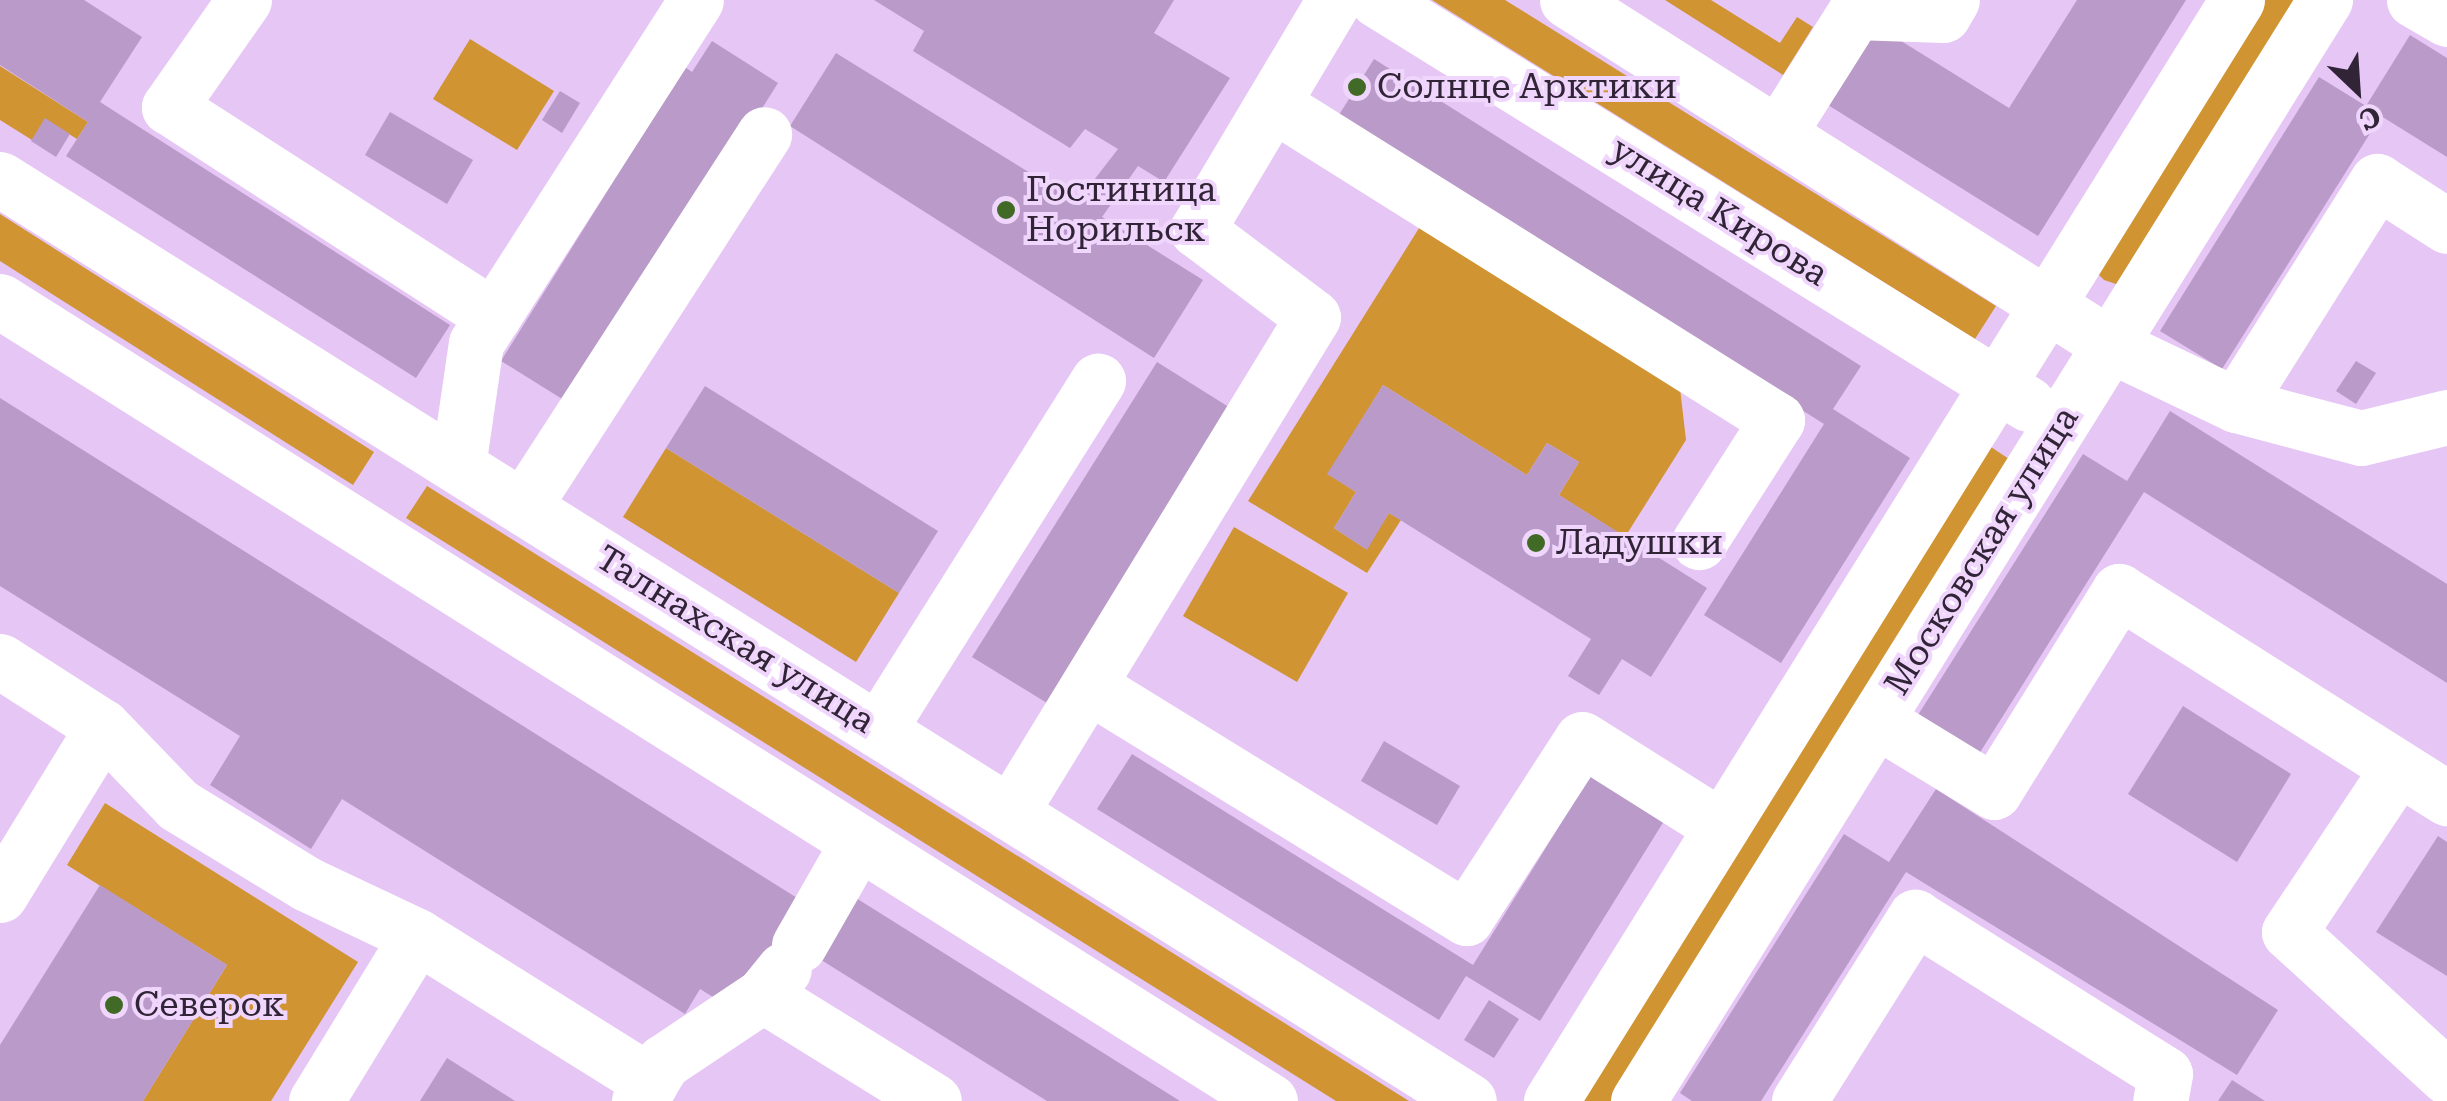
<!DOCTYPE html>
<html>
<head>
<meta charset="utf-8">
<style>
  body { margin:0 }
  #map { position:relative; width:2447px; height:1101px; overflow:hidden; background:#e6c6f5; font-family:"Roboto Serif",serif }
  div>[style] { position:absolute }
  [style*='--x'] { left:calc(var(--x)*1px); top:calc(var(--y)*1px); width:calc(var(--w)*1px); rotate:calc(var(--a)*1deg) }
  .green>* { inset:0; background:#d09433 }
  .building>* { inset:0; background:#b99ac8 }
  .minor>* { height:55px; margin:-27.5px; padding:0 27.5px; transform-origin:27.5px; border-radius:27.5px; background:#fff }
  .dots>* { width:28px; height:28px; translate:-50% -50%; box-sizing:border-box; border:5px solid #f0d6fc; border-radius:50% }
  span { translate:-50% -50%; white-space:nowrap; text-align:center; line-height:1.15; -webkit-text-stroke:8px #f0d6fc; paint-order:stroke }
  .poi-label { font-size:35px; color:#302436 }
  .left { translate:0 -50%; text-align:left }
  .street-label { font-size:35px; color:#302436 }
  .north { position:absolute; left:2307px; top:40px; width:100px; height:100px; -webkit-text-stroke:8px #f0d6fc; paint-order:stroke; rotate:155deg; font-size:28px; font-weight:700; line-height:40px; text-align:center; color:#302436 }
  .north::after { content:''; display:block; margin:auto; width:35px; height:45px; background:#302436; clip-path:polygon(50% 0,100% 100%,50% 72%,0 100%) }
</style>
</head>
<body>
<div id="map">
  <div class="green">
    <i style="clip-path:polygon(1432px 0,1505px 0,1996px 306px,1975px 339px)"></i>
    <i style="clip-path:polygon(1665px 0,1711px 0,1780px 43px,1797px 17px,1813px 27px,1783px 75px)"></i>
    <i style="clip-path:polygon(2257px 0,2304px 0,2119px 285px,2104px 280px,2098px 274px)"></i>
    <i style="clip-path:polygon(470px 39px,554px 91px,517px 150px,433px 99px)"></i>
    <i style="clip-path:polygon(0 66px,88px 122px,77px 139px,45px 119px,32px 140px,0 120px)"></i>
    <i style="clip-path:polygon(0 214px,374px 452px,353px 485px,0 261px)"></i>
    <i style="clip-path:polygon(1421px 225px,1680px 388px,1686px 440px,1625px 537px,1559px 495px,1579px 462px,1547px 443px,1527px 475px,1383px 385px,1328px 474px,1356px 492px,1334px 528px,1366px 549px,1389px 513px,1401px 520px,1367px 573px,1248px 501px)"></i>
    <i style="clip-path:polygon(1991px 447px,2009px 459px,1623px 1101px,1580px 1101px)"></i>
    <i style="clip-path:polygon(666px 448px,899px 593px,856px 662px,623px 517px)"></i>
    <i style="clip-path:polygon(427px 486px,1409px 1101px,1336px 1101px,406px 518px)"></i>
    <i style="clip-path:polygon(1234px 527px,1348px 593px,1297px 682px,1183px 616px)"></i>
    <i style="clip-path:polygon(105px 803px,358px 962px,271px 1101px,143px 1101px,227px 965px,67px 865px)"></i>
  </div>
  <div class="building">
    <i style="clip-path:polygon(0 0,84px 0,142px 37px,100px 102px,450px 325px,416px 378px,66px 156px,88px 122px,0 65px)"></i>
    <i style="clip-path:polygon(874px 0,1174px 0,1154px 33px,1230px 78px,1164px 182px,1138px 166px,1102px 217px,1203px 280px,1154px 358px,790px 126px,836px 53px,1077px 202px,1118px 149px,1085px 129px,1070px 148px,913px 51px,924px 31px)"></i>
    <i style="clip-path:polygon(2077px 0,2186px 0,2038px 236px,1828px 105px,1877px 26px,2009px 108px)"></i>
    <i style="clip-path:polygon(2410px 35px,2447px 58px,2447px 157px,2381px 116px,2222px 369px,2160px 331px,2319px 77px,2366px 106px)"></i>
    <i style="clip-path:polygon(712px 41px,778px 83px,575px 407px,501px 361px,685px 67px,692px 72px)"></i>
    <i style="clip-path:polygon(1374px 59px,1861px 366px,1833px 409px,1910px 458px,1781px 663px,1704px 615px,1824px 424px,1337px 118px)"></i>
    <i style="clip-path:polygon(560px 91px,580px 103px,562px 133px,542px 120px)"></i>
    <i style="clip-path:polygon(390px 112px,473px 160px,447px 204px,365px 155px)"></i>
    <i style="clip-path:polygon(45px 118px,70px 134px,56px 157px,31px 141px)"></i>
    <i style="clip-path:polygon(2356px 361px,2376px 373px,2356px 404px,2336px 391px)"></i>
    <i style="clip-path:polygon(1157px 362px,1232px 409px,1047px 703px,972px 657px)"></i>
    <i style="clip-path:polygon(1383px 385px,1527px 475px,1547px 443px,1579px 462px,1559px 495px,1707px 588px,1651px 677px,1622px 659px,1599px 695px,1568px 676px,1591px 639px,1389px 513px,1367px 550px,1334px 528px,1356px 492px,1327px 474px)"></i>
    <i style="clip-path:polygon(705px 386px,938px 531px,899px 593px,666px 448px)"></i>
    <i style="clip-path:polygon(0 398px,802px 901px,848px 893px,1180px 1101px,1047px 1101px,810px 953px,734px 1010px,700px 989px,685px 1014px,342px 799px,311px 849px,210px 785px,240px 736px,0 586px)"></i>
    <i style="clip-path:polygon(2170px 411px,2447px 584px,2447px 683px,2144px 492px,1979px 754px,1918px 715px,2083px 454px,2127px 481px)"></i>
    <i style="clip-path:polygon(2183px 706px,2291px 774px,2237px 862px,2128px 794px)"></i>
    <i style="clip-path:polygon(1384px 741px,1460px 786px,1437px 825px,1361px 781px)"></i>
    <i style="clip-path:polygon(1132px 754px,1473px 965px,1591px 775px,1664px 821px,1540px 1021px,1466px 976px,1439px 1020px,1097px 809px)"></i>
    <i style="clip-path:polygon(1936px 789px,2278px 1010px,2237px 1075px,1906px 872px,1761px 1101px,1692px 1101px,1680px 1093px,1844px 834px,1889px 862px)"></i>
    <i style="clip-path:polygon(2438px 836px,2447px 842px,2447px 976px,2376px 932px)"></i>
    <i style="clip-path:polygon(100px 885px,227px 965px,143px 1101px,0 1101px,0 1045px)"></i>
    <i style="clip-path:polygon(1489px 1000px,1519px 1019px,1494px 1058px,1464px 1040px)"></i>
    <i style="clip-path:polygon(447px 1058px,515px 1101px,420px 1101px)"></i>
    <i style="clip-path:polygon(2232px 1080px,2265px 1101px,2218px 1101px)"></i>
  </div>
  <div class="minor">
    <i style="--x:244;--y:0;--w:131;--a:125"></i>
    <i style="--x:169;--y:107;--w:386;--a:32.8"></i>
    <i style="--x:1377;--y:0;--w:766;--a:31.82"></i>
    <i style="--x:1567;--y:0;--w:643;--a:32.43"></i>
    <i style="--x:2110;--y:345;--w:140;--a:25.5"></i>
    <i style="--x:2236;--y:405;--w:129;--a:14.8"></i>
    <i style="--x:2361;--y:438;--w:89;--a:-13.7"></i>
    <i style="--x:2414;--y:0;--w:38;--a:30"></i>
    <i style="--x:1273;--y:104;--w:595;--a:32.09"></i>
    <i style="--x:1777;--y:420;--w:145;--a:122.6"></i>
    <i style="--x:1778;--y:134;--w:144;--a:-57.7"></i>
    <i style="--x:1855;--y:12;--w:88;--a:2"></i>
    <i style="--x:1943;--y:15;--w:17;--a:-59"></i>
    <i style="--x:0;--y:179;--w:1734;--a:32.11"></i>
    <i style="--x:0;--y:301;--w:1501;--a:32.21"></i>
    <i style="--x:2236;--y:405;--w:265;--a:-57.8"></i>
    <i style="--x:2377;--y:181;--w:83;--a:32.7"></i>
    <i style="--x:458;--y:466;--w:124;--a:-81.7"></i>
    <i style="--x:476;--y:343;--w:407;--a:-57.3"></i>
    <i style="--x:523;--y:507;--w:444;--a:-57.1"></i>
    <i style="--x:0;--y:661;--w:122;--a:32.7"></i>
    <i style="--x:103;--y:727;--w:108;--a:46.1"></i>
    <i style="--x:178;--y:805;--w:151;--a:31.5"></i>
    <i style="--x:307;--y:884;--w:122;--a:25.3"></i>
    <i style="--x:417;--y:936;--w:276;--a:32"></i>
    <i style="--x:1089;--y:686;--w:443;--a:31.6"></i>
    <i style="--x:1466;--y:918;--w:213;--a:-57.1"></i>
    <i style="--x:1582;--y:739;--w:165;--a:32.2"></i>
    <i style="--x:1876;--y:720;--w:138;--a:31.4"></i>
    <i style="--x:1994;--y:792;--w:237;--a:-58.1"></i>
    <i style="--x:2119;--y:591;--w:388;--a:32.3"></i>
    <i style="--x:878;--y:730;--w:413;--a:-57.8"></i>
    <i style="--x:2398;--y:768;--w:197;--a:123.6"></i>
    <i style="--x:2289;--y:932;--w:214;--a:42.5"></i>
    <i style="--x:1010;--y:813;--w:581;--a:-58.58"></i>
    <i style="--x:1313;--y:317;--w:145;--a:-143.1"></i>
    <i style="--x:1197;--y:230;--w:268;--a:-59.2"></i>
    <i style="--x:0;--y:895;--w:197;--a:-58.5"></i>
    <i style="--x:799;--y:945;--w:119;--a:-60.2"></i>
    <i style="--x:763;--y:995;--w:201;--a:31.8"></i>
    <i style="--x:316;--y:1101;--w:193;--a:-58.5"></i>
    <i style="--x:639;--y:1101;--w:46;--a:-58.4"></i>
    <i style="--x:663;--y:1062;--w:120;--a:-33.8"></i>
    <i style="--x:763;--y:995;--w:33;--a:-51"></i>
    <i style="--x:1551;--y:1101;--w:1297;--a:-58.07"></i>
    <i style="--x:1638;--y:1101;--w:1298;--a:-58.04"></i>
    <i style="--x:1799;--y:1101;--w:218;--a:-57.8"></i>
    <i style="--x:1915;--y:917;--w:295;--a:32.1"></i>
    <i style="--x:2165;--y:1074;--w:27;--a:100"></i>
  </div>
  <div class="dots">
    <i style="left:1357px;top:87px;background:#416a26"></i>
    <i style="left:1006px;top:210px;background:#416a26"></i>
    <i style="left:1536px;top:543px;background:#416a26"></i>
    <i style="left:114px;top:1005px;background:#416a26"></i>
  </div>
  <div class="poi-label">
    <span class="left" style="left:1377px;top:87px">Солнце Арктики</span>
    <span class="left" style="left:1026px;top:210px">Гостиница<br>Норильск</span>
    <span class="left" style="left:1556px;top:543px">Ладушки</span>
    <span class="left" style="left:134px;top:1005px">Северок</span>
  </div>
  <div class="street-label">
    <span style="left:1719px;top:212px;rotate:32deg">улица Кирова</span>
    <span style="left:1982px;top:551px;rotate:-58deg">Московская улица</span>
    <span style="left:735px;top:640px;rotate:32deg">Талнахская улица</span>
  </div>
  <div class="north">С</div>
</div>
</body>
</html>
